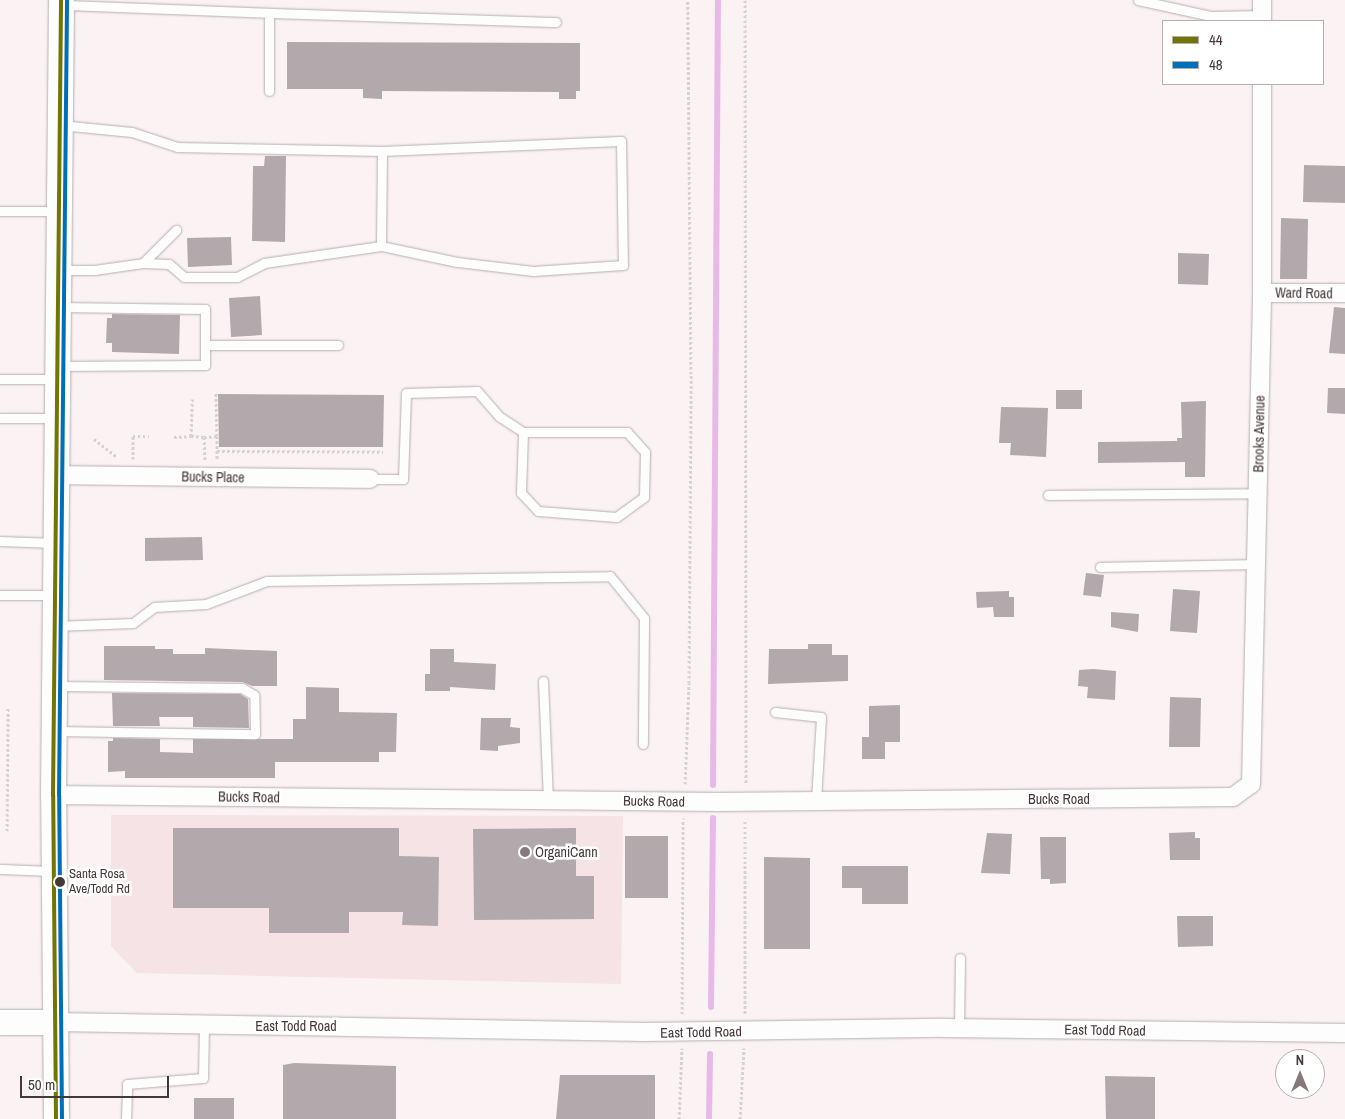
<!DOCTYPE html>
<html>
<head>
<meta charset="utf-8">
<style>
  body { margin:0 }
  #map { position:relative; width:1345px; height:1119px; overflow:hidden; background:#faf2f3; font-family:"Archivo Narrow",sans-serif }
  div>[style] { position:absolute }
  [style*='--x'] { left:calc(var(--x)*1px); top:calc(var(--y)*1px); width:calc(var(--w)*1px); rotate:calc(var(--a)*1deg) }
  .built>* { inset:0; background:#f5e3e5 }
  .stream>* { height:6px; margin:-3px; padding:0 3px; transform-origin:3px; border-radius:3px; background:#e8b9e8 }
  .building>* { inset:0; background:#b2a9ad }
  .path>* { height:3px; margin-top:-1.5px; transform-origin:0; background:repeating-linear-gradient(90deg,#d6d2d2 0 2.5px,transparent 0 5px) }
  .roads { filter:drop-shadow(0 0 1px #b7aeaf) drop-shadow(0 0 1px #b7aeaf) }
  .lane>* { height:9px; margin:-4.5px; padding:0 4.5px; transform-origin:4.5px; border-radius:4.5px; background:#fefdfd }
  .street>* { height:18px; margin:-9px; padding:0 9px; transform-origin:9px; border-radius:9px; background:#fefdfd }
  .secondary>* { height:25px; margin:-12.5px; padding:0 12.5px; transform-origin:12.5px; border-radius:12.5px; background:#fefdfd }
  .bus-1>* { height:4px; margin:-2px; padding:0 2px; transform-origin:2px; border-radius:2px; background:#727501 }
  .bus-2>* { height:4px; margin:-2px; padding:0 2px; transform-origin:2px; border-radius:2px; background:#006fba }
  .dots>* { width:14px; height:14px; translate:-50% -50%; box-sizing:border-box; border:2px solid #fff; border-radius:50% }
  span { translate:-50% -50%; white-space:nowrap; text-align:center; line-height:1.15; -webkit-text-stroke:5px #fff; paint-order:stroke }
  .bus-label { font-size:13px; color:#463839 }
  .left { translate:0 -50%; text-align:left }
  .street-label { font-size:14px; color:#463839 }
  .poi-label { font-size:14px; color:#463839 }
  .legend { position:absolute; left:1162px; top:20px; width:162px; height:65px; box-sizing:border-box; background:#fff; border:1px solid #b5afb0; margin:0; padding:6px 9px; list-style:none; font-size:15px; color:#463839 }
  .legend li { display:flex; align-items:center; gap:10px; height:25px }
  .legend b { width:25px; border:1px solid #b5afb0 }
  .north { position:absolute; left:1275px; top:1049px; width:50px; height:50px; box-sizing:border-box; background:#fff; border:1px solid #b5afb0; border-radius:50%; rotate:0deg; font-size:14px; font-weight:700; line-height:20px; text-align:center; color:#463839 }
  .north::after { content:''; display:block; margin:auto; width:18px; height:22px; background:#85797a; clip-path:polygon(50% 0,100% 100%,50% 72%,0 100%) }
  .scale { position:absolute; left:20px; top:1076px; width:149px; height:22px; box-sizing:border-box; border:2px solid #463839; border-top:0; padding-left:6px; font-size:15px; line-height:18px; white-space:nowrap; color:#463839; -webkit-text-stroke:4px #fff; paint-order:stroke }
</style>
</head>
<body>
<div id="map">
  <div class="built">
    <i style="clip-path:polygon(111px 815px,623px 816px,621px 984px,137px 973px,111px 946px)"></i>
  </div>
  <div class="stream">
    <i style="--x:713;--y:785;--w:785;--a:-89.64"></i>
    <i style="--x:711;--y:1007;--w:189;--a:-89.4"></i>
    <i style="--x:709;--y:1119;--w:65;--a:-89.1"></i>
  </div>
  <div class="building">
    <i style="clip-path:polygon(287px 42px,580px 43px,580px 91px,576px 91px,576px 99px,559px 99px,559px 92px,382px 91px,382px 99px,363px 98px,363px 89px,287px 89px)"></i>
    <i style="clip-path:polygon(265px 156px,286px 156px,285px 242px,252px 241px,253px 166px,264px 166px)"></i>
    <i style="clip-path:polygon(1304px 165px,1345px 166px,1345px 203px,1303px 202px)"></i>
    <i style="clip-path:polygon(1281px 218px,1308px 219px,1307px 279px,1280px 279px)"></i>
    <i style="clip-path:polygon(231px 237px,232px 265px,188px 267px,187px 238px)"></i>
    <i style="clip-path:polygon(1178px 253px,1209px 254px,1208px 285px,1178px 284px)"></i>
    <i style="clip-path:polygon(260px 296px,262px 335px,231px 337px,229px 298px)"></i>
    <i style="clip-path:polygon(1334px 307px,1345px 308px,1345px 354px,1329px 353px)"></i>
    <i style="clip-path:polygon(112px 314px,180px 315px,179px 354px,112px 352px,112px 343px,106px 343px,107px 318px,112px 318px)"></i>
    <i style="clip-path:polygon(1328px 388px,1345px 388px,1345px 414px,1327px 413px)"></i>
    <i style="clip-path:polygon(1056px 390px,1082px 390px,1082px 409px,1056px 409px)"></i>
    <i style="clip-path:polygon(218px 394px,384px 395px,383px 447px,219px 447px)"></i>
    <i style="clip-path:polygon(1206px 401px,1205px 477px,1185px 477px,1185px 462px,1098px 463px,1098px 442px,1177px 441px,1177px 438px,1182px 438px,1181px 402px)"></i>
    <i style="clip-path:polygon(1001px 407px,1048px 408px,1046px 457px,1010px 455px,1011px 443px,999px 443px)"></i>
    <i style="clip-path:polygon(202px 537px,203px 560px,145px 561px,145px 538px)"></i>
    <i style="clip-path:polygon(1086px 573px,1104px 575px,1101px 597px,1083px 595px)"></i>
    <i style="clip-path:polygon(1173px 589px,1200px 591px,1197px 633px,1170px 631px)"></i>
    <i style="clip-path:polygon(1009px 591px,1009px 597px,1014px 597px,1014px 617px,994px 617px,993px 607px,977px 608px,976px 592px)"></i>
    <i style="clip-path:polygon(1111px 612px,1139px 614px,1138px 632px,1111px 627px)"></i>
    <i style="clip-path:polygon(808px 644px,832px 644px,832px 655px,848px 655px,848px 681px,768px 684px,769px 649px,808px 649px)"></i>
    <i style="clip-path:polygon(104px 646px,155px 646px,155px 649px,173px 649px,173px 654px,205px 654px,205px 648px,277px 651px,277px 686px,252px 686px,242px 682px,104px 680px)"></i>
    <i style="clip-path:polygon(430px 649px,454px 649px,454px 662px,496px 664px,495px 690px,450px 687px,450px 691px,425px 691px,425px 674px,430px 674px)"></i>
    <i style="clip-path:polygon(1093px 669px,1116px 671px,1115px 700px,1087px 698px,1088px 687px,1078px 686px,1079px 670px)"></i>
    <i style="clip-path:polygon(306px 687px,339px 688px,339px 712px,397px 713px,396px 752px,379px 752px,379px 762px,275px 762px,275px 778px,125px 778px,125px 771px,108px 772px,108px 741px,113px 741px,113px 738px,160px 739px,160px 752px,193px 753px,193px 739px,293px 739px,293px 719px,306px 719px)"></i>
    <i style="clip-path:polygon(112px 693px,240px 694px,248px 699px,249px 728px,193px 727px,193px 717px,159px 717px,160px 726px,113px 726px)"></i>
    <i style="clip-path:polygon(1170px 697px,1201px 698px,1200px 747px,1169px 747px)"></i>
    <i style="clip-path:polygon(900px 705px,900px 742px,885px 742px,885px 759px,862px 759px,862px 737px,869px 737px,869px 706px)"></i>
    <i style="clip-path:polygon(481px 718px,511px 718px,510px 727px,520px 728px,520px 743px,498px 746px,498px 751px,480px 750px)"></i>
    <i style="clip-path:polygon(173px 828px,399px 828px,399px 856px,439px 857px,438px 926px,402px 925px,403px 912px,349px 912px,349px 933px,269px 933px,269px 908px,173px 908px)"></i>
    <i style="clip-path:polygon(576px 828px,576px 876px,594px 876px,594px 919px,474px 920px,473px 829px)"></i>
    <i style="clip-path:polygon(1195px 832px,1195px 838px,1200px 838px,1200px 860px,1170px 860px,1169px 833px)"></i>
    <i style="clip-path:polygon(987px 833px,1012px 834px,1010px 874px,981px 873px)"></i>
    <i style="clip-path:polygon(625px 836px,668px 836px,668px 898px,625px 898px)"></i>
    <i style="clip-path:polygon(1040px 837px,1066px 837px,1066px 883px,1050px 884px,1050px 879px,1041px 879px)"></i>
    <i style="clip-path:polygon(764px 857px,810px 858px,810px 949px,764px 949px)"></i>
    <i style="clip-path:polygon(842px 866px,908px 866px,908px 904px,862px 904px,862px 888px,842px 888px)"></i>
    <i style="clip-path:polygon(1177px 916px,1213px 916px,1213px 946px,1178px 947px)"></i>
    <i style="clip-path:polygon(294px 1063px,396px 1066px,396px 1119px,283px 1119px,283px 1065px)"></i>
    <i style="clip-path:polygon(560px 1075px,655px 1075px,655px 1119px,556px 1119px)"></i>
    <i style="clip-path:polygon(1105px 1076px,1155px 1077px,1155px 1119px,1106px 1119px)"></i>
    <i style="clip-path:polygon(194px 1098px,234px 1098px,234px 1119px,194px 1119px)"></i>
  </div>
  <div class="path">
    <i style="--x:745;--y:0;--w:784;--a:89.93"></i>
    <i style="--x:191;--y:436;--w:13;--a:4"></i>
    <i style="--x:204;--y:437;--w:23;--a:88"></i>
    <i style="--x:217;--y:436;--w:23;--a:90"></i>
    <i style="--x:174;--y:437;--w:17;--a:-3"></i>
    <i style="--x:191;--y:436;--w:37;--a:-88"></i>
    <i style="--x:204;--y:437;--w:13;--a:-4"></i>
    <i style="--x:217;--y:436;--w:44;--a:-91.3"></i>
    <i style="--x:94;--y:439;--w:28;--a:38"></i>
    <i style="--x:217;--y:451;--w:166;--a:0.3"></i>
    <i style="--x:133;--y:459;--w:23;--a:-90"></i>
    <i style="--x:133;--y:436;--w:16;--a:0"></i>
    <i style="--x:685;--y:784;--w:101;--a:-87.7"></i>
    <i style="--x:689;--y:683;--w:309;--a:-89.6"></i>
    <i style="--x:691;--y:374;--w:374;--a:-90.5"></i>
    <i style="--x:745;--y:821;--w:193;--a:90"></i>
    <i style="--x:7;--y:831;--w:124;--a:-89.5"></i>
    <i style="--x:682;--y:1014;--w:196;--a:-89.7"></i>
    <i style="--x:679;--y:1119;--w:71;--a:-87.6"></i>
    <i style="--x:740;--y:1119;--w:71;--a:-86.8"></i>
  </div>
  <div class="roads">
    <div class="lane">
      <i style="--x:1138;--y:0;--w:75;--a:12.4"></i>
      <i style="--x:1211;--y:16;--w:51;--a:-1.1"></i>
      <i style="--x:64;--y:5;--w:205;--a:2.2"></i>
      <i style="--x:269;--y:13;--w:78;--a:90"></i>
      <i style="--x:269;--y:13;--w:287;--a:1.8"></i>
      <i style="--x:60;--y:125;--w:72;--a:5.6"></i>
      <i style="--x:132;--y:132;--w:47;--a:18.4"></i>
      <i style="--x:177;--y:147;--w:205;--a:1.1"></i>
      <i style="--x:382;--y:151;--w:239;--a:-2.4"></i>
      <i style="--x:621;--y:141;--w:124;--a:89.1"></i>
      <i style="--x:623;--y:265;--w:90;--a:176.2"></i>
      <i style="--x:533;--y:271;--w:77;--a:-173.2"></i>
      <i style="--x:457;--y:262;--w:78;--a:-168.1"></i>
      <i style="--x:381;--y:246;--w:95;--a:-89.4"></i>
      <i style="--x:0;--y:211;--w:57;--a:0"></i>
      <i style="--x:143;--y:263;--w:47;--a:-45"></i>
      <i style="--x:59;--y:270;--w:35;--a:0"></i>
      <i style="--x:94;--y:270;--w:49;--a:-8.1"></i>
      <i style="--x:143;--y:263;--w:26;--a:2"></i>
      <i style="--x:169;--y:264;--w:20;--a:41"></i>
      <i style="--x:184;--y:277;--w:53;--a:0"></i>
      <i style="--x:237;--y:277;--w:30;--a:-27"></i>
      <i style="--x:264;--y:263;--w:118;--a:-8.3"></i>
      <i style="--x:205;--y:345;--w:133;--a:0"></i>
      <i style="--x:58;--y:366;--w:147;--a:-0.4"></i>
      <i style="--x:205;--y:365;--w:56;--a:-90"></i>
      <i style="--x:205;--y:309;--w:146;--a:-179.2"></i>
      <i style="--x:0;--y:379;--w:55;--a:0"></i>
      <i style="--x:0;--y:418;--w:55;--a:0"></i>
      <i style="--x:370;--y:479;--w:33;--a:0"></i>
      <i style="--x:403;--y:479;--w:86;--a:-88"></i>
      <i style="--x:406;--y:393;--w:71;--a:-1.6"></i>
      <i style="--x:477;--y:391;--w:35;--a:49"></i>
      <i style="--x:500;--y:417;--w:27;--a:33"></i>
      <i style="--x:523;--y:432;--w:104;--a:0"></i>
      <i style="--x:627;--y:432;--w:27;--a:48"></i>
      <i style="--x:645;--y:452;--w:45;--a:91.3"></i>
      <i style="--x:644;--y:497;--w:34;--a:144"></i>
      <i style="--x:616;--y:517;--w:78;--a:-175.6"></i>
      <i style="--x:538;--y:511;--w:25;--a:-133"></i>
      <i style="--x:521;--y:493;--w:61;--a:-88.1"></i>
      <i style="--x:1048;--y:495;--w:210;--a:-0.5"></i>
      <i style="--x:0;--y:541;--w:55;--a:2.1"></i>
      <i style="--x:1100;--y:567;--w:156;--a:-1.1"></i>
      <i style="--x:0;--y:595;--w:52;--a:0"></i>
      <i style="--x:55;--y:626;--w:78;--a:-2.2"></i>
      <i style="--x:133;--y:623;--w:26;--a:-37"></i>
      <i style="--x:154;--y:607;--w:52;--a:-3.3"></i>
      <i style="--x:206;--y:604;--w:65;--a:-20.7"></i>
      <i style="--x:267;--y:581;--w:343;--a:-0.8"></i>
      <i style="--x:610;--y:576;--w:54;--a:51"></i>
      <i style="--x:644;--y:618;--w:126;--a:90.5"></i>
      <i style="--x:543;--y:681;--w:119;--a:87.6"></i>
      <i style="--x:775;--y:712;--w:46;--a:6.2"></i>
      <i style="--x:821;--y:717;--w:84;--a:93.4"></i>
      <i style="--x:56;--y:731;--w:199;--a:0.9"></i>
      <i style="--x:255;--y:734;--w:39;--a:-91"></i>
      <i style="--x:254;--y:695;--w:14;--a:-150"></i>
      <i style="--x:242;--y:688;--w:185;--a:-179.4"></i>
      <i style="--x:0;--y:869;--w:52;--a:2.2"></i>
      <i style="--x:959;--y:1029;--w:71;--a:-89.2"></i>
      <i style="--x:126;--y:1119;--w:35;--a:-88"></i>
      <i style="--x:127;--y:1084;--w:76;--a:-4.5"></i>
      <i style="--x:203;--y:1078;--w:53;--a:-88.9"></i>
    </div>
    <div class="street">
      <i style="--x:1262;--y:0;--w:21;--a:90"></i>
      <i style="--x:1262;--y:293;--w:83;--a:0"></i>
      <i style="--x:57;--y:475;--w:313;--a:0.7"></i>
      <i style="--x:53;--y:795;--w:665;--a:0.6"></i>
      <i style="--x:718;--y:802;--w:515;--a:-0.56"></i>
      <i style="--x:1233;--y:797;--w:22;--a:-36"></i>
      <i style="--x:1251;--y:784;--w:491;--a:-88.7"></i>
      <i style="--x:1262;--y:293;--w:209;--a:-90"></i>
      <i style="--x:56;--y:1022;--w:588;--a:0.97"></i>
      <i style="--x:644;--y:1032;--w:299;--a:-0.8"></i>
      <i style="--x:943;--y:1028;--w:402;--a:0.7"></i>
    </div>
    <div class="secondary">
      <i style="--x:0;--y:1022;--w:56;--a:0"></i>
      <i style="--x:56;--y:1119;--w:324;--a:-90.5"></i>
      <i style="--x:53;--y:795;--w:795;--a:-89.42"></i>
    </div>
  </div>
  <div class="bus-1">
    <i style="--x:56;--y:1119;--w:324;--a:-90.5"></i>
    <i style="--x:53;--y:795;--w:795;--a:-89.42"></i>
  </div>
  <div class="bus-2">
    <i style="--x:62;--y:1119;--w:324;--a:-90.5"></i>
    <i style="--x:59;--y:795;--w:795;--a:-89.42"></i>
  </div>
  <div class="dots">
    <i style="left:525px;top:852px;background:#85797a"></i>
    <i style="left:60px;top:882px;background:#463839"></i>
  </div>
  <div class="bus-label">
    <span class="left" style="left:69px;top:882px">Santa Rosa<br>Ave/Todd Rd</span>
  </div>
  <div class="street-label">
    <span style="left:1304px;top:293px;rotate:1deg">Ward Road</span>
    <span style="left:1259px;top:434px;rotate:-89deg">Brooks Avenue</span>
    <span style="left:213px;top:477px;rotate:1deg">Bucks Place</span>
    <span style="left:249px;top:797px;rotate:1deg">Bucks Road</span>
    <span style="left:1059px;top:799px">Bucks Road</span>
    <span style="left:654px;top:801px;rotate:1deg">Bucks Road</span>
    <span style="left:296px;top:1026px">East Todd Road</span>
    <span style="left:1105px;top:1030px;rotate:1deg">East Todd Road</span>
    <span style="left:701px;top:1032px;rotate:-1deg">East Todd Road</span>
  </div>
  <div class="poi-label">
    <span class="left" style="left:535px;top:852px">OrganiCann</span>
  </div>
  <ul class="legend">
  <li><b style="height:6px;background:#727501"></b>44</li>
  <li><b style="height:6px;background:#006fba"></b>48</li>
  </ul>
  <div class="north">N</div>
  <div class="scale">50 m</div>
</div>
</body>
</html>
